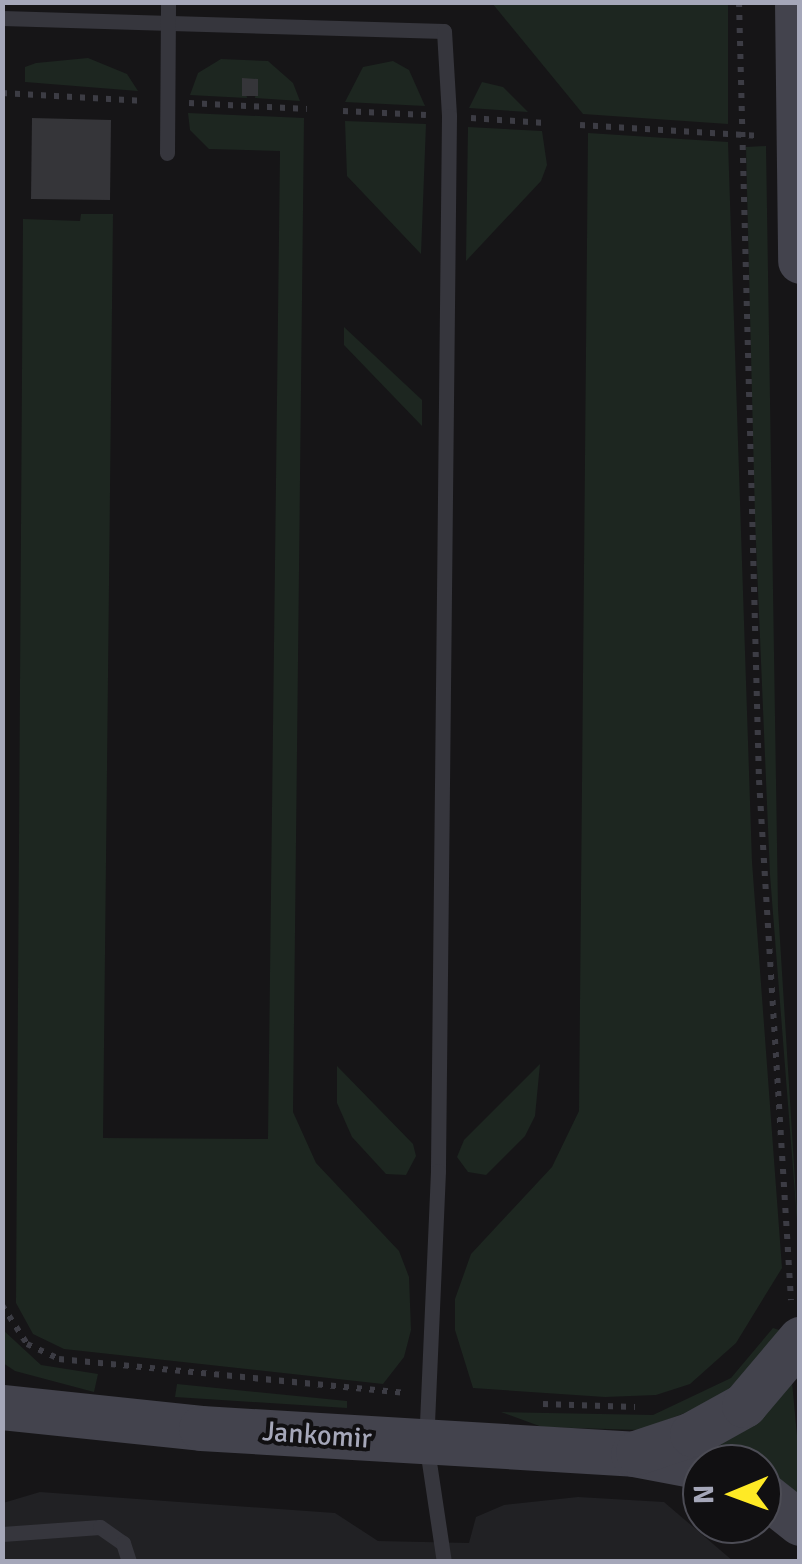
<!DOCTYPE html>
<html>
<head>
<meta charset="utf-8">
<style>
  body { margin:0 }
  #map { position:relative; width:802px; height:1564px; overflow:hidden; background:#161517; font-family:Signika,sans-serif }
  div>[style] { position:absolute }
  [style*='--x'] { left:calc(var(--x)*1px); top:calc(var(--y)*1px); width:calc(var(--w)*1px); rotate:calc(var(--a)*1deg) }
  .built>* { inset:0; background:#212124 }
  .green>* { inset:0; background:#1d2620 }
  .building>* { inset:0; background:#353539 }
  .path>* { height:6px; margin-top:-3px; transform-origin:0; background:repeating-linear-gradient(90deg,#3c3c44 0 5px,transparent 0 13px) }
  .lane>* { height:15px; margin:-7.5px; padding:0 7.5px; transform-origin:7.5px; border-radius:7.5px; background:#36363d }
  .secondary>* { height:45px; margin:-22.5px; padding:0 22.5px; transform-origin:22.5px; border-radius:22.5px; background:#43434d }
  span { translate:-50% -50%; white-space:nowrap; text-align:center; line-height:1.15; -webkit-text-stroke:8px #111012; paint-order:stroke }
  .street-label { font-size:28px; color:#a5a7b9 }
  .frame { position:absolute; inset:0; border:5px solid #a5a7b9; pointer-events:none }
  .north { position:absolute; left:682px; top:1444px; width:100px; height:100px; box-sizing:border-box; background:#111012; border:2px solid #4c4c55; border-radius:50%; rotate:269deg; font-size:28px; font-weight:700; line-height:40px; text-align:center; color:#a5a7b9 }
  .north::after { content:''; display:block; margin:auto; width:35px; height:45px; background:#ffea25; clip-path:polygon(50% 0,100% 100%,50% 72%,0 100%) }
</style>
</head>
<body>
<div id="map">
  <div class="built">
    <i style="clip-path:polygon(40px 1492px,335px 1513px,378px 1541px,469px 1543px,476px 1517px,504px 1505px,578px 1497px,664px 1502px,733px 1561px,3px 1562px,3px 1503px)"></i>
  </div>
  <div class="green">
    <i style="clip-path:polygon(492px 3px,728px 3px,728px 124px,583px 114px)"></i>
    <i style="clip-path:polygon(88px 58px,127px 74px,138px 91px,25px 82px,25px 67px,36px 63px)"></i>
    <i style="clip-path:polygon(221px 59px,268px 61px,293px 83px,300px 101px,255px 98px,257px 79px,243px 79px,247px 98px,190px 95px,198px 73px)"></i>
    <i style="clip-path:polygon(393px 61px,409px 70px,425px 106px,345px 102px,363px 67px)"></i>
    <i style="clip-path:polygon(482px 82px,503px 87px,528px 112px,469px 108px)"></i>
    <i style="clip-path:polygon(188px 113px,304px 118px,293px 1112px,316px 1163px,399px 1251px,409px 1277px,411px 1330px,404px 1357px,383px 1384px,64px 1349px,33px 1334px,16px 1303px,23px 219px,80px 221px,81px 214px,113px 214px,103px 1138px,268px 1139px,280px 151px,209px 149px,190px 130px)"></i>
    <i style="clip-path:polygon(345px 121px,426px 124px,421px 254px,347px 176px)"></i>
    <i style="clip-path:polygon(468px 127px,542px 131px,547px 165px,541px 181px,466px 261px)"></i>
    <i style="clip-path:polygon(588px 133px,728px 142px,752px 862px,782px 1268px,736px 1343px,690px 1384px,656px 1395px,605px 1397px,473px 1388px,455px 1330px,455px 1299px,471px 1254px,552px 1167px,579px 1111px)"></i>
    <i style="clip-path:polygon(766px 146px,778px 908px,799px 1245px,770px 875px,755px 519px,746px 147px)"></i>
    <i style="clip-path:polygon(344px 327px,422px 400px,422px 426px,344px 345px)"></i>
    <i style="clip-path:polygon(540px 1064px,535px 1116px,525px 1136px,486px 1175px,468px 1172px,457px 1157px,464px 1140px)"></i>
    <i style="clip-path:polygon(337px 1066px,413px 1144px,416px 1156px,406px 1175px,386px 1174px,352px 1137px,337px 1103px)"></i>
    <i style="clip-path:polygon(773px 1328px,785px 1332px,726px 1398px,639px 1430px,542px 1427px,501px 1412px,653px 1415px,731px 1378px)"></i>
    <i style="clip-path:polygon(2px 1329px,41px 1365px,98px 1374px,94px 1392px,15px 1371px,3px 1363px)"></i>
    <i style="clip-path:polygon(792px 1382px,799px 1457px,799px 1496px,762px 1471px,762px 1464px,745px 1464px,709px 1443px)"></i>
    <i style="clip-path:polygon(177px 1384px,347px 1401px,347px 1408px,175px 1397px)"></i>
  </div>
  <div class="building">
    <i style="clip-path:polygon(242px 78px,258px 79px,258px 96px,242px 96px)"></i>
    <i style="clip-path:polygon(32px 118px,111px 120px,110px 200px,31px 199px)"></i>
  </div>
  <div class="path">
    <i style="--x:739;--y:2;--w:778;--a:88.53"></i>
    <i style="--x:759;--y:780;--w:521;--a:86.48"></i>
    <i style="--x:2;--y:93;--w:143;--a:3.2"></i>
    <i style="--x:189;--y:103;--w:118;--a:2.9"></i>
    <i style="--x:343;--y:111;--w:83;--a:2.8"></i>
    <i style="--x:471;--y:118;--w:74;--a:3.9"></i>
    <i style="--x:580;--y:125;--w:181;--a:3.5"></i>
    <i style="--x:2;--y:1305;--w:46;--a:57.3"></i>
    <i style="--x:27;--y:1344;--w:35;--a:25"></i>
    <i style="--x:59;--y:1359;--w:349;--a:5.6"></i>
    <i style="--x:543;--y:1404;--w:92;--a:1.9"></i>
  </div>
  <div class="lane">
    <i style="--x:2;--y:18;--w:442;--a:1.7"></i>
    <i style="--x:444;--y:31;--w:85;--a:86.6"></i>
    <i style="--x:449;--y:116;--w:1055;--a:90.6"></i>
    <i style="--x:438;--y:1171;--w:271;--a:92.5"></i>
    <i style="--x:426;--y:1442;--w:121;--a:81.5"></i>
    <i style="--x:167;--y:153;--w:151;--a:-89.6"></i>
    <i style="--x:2;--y:1534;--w:98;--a:-4.1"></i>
    <i style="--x:100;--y:1527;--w:28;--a:35"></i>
    <i style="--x:123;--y:1543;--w:20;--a:72"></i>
  </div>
  <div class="secondary">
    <i style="--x:797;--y:2;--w:259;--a:89.3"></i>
    <i style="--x:2;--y:1407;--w:200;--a:6"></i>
    <i style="--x:201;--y:1428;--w:433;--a:3.4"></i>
    <i style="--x:633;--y:1454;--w:70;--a:10.7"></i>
    <i style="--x:638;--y:1452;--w:57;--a:-18.4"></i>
    <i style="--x:692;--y:1434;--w:60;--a:-29.1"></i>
    <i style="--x:744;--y:1405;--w:87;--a:-49.7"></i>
    <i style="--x:762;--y:1493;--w:48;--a:38.3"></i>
  </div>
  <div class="street-label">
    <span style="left:317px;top:1435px;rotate:4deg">Jankomir</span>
  </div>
  <div class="frame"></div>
  <div class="north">N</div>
</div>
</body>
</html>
